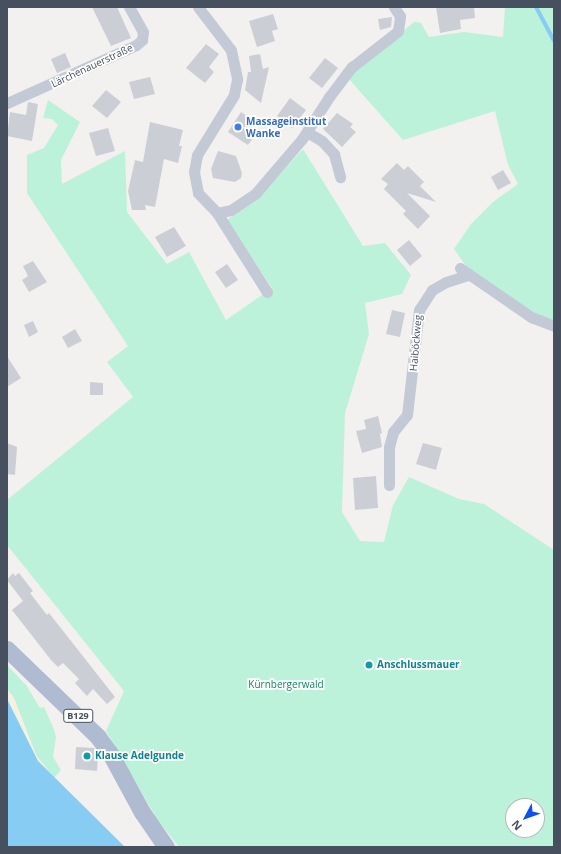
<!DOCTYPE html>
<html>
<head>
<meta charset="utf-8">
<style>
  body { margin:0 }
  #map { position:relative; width:561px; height:854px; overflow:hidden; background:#f3f0f0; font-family:"Open Sans",sans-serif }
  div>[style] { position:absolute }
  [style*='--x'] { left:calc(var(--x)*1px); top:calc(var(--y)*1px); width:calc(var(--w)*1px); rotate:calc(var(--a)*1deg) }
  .green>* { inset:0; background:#bcf2d9 }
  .sand>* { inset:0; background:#f4f1e0 }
  .water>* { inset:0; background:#87ccf2 }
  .stream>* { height:4px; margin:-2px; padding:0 2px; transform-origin:2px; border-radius:2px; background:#87ccf2 }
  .building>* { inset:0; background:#ccced6 }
  .street>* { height:11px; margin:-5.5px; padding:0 5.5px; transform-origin:5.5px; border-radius:5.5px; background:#c3cad6 }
  .primary>* { height:17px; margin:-8.5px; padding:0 8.5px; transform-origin:8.5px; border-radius:8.5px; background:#aebbd0 }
  .dots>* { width:11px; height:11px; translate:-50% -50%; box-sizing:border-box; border:2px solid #fff; border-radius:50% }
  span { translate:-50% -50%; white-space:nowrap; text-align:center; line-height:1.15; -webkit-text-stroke:3.5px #fff; paint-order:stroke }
  .shield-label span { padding:1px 3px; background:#fff; border:1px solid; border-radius:3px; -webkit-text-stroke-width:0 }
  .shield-label { font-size:9px; color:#47505f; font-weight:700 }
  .street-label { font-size:10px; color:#47505f }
  .shop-label { font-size:10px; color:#366cbe; font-weight:700 }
  .left { translate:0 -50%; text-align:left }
  .culture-label { font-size:10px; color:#0d838f; font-weight:700 }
  .park-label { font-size:10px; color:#11865c }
  .frame { position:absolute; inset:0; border:8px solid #47505f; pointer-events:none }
  .north { position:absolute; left:505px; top:798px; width:40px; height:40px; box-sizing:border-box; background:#fff; border:1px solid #b5b9bf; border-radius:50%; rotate:229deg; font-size:11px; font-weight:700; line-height:16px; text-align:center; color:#47505f }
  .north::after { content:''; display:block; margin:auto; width:14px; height:18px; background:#0e50ef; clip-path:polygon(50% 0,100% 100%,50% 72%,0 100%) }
</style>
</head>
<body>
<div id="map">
  <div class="green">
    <i style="clip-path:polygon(505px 7px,554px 7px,554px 324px,539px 318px,471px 273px,454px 249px,471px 224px,493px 202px,518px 184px,508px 165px,495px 111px,403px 140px,348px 78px,414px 22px,421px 23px,429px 37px,464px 32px,503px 37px)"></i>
    <i style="clip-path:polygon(evenodd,48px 100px,80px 122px,61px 160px,62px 184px,125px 151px,127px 212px,167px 264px,189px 252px,226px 320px,272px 288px,227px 220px,256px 200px,303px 149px,363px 246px,385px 243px,411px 275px,402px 294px,365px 303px,369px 334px,345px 413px,342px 512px,360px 541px,384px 542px,393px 505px,409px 477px,459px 499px,484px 504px,554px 550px,554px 847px,179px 847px,157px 819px,106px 731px,124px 691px,7px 545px,7px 500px,133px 397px,107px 362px,128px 346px,27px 193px,27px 155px,44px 148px,58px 125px,52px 119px,43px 118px,48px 100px,513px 806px,537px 806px,537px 830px,513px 830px,513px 806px)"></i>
    <i style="clip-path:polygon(7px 665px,26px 685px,40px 708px,44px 707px,53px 727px,56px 737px,53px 757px,61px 770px,54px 778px,36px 755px,14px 698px,7px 689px)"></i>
  </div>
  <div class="sand">
    <i style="clip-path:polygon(7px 689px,14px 698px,36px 755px,54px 778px,38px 761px,7px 699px)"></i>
  </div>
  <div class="water">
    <i style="clip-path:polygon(7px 699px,38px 761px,125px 847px,7px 847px)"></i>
  </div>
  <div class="stream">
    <i style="--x:536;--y:7;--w:38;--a:62"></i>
  </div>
  <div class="building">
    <i style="clip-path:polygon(92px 7px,117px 7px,131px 38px,111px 46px)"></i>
    <i style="clip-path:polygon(436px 7px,474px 7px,475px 18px,460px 20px,461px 29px,440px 33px)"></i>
    <i style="clip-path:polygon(273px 14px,278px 29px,272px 31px,275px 41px,257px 47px,249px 21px)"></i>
    <i style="clip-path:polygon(392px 17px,391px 27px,380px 30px,378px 19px)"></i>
    <i style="clip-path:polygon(206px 44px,219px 54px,209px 67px,214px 72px,205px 83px,186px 68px)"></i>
    <i style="clip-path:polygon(65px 53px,71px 67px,57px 73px,51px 59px)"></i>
    <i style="clip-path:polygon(260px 54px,263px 69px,269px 67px,261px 103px,245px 90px,248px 72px,251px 72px,249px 56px)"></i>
    <i style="clip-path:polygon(325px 58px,338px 68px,322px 88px,309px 78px)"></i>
    <i style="clip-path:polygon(150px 77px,155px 94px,134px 99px,129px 82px)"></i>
    <i style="clip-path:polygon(106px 90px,121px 102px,107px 118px,92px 106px)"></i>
    <i style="clip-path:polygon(290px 98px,306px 110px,292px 128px,277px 116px)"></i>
    <i style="clip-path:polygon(28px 102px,38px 104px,32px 141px,7px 136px,10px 112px,26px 115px)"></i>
    <i style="clip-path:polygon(241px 112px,257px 123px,253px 138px,248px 145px,228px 132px)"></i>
    <i style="clip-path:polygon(337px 113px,353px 124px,350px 127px,356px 132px,342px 147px,323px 129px)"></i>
    <i style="clip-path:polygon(150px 122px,183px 130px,179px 146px,182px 146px,178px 163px,164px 159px,155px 207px,145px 205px,146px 210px,132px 210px,128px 191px,135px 160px,143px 162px)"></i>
    <i style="clip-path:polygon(108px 128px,115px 151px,96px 156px,89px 133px)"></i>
    <i style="clip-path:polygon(218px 151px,236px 156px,242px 173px,241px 178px,235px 182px,213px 178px,211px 169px)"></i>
    <i style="clip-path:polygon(397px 163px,404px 170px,408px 166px,424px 182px,420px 186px,436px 202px,407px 193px,430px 216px,418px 229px,403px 214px,406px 211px,384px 189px,388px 184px,381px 179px)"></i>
    <i style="clip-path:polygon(503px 170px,511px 183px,498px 190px,491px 177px)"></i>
    <i style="clip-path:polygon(174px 227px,186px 246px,167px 257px,155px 237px)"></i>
    <i style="clip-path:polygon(409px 240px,422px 256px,410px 266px,397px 250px)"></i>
    <i style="clip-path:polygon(33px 261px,47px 282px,29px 292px,22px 280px,28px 276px,23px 266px)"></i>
    <i style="clip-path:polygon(227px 264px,238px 280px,226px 288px,215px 272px)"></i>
    <i style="clip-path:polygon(392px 310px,405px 313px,400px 337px,386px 334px)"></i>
    <i style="clip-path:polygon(33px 321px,38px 332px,29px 337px,24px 325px)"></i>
    <i style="clip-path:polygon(75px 329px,82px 341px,68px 348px,62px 337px)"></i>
    <i style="clip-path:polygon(7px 356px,21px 378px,7px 387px)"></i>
    <i style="clip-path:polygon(90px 382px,103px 383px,103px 395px,90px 395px)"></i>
    <i style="clip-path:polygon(378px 416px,382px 433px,380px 434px,382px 447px,362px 453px,356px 431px,366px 429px,364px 420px)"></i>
    <i style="clip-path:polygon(7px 443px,17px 447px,15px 475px,7px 474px)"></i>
    <i style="clip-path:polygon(423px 443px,442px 448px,436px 470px,416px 464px)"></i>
    <i style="clip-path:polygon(376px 476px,378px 508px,355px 510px,353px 478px)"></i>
    <i style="clip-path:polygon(13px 573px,15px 576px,19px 573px,33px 591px,30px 593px,47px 615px,49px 613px,115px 697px,107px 704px,93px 689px,87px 696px,75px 683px,79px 679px,63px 663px,58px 667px,51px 660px,12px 610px,23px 601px,7px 580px)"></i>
    <i style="clip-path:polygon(76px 747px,94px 748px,98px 754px,97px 771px,75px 769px)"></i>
  </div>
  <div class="street">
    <i style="--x:198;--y:7;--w:54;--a:52.5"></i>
    <i style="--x:231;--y:50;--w:30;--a:78"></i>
    <i style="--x:237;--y:79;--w:16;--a:101"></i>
    <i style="--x:234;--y:95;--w:70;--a:121.7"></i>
    <i style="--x:197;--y:155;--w:17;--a:100"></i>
    <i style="--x:194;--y:172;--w:21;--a:79"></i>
    <i style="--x:198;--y:193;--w:28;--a:46"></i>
    <i style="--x:7;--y:103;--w:141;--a:-24.2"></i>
    <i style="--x:136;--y:45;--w:8;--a:-40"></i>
    <i style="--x:142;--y:40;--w:8;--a:-83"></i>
    <i style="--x:143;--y:32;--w:29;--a:-119"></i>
    <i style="--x:307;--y:132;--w:17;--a:31"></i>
    <i style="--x:322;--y:141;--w:18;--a:47"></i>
    <i style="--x:334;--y:154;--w:24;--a:75"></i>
    <i style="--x:460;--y:268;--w:86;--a:34.6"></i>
    <i style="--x:531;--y:317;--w:25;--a:21"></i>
    <i style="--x:267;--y:292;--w:93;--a:-122.3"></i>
    <i style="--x:217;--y:213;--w:14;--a:-12"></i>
    <i style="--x:231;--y:210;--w:29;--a:-34"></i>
    <i style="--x:255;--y:194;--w:72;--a:-49.5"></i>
    <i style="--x:302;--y:139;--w:50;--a:-57.3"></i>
    <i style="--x:329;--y:97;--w:38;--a:-53"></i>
    <i style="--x:352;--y:67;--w:58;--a:-38"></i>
    <i style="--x:398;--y:31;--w:15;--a:-82"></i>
    <i style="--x:400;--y:16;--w:11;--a:-124"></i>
    <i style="--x:389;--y:485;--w:38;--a:-90"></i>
    <i style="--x:389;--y:447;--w:16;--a:-75"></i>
    <i style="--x:393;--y:432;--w:22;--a:-51"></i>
    <i style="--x:407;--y:415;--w:106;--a:-83.5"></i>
    <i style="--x:419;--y:310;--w:24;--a:-57"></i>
    <i style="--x:432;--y:290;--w:16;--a:-30"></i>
    <i style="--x:446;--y:282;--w:22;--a:-18"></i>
  </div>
  <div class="primary">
    <i style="--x:7;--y:649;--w:127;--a:44"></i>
    <i style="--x:98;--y:737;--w:22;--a:54"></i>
    <i style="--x:111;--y:755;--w:65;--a:61.5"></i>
    <i style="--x:142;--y:812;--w:42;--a:55.6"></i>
  </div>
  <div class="dots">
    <i style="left:238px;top:127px;background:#3f7fe0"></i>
    <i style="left:369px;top:665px;background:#0f9aa8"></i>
    <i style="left:87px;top:756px;background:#0f9aa8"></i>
  </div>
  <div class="shield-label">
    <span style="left:78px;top:716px">B129</span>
  </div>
  <div class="street-label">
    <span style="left:92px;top:66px;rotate:-25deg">Lärchenauerstraße</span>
    <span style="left:416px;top:343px;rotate:-85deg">Haiböckweg</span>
  </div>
  <div class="shop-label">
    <span class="left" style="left:246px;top:127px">Massageinstitut<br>Wanke</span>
  </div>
  <div class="culture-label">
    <span class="left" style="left:377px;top:665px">Anschlussmauer</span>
    <span class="left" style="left:95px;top:756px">Klause Adelgunde</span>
  </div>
  <div class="park-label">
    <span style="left:286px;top:685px">Kürnbergerwald</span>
  </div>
  <div class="frame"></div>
  <div class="north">N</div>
</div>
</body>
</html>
